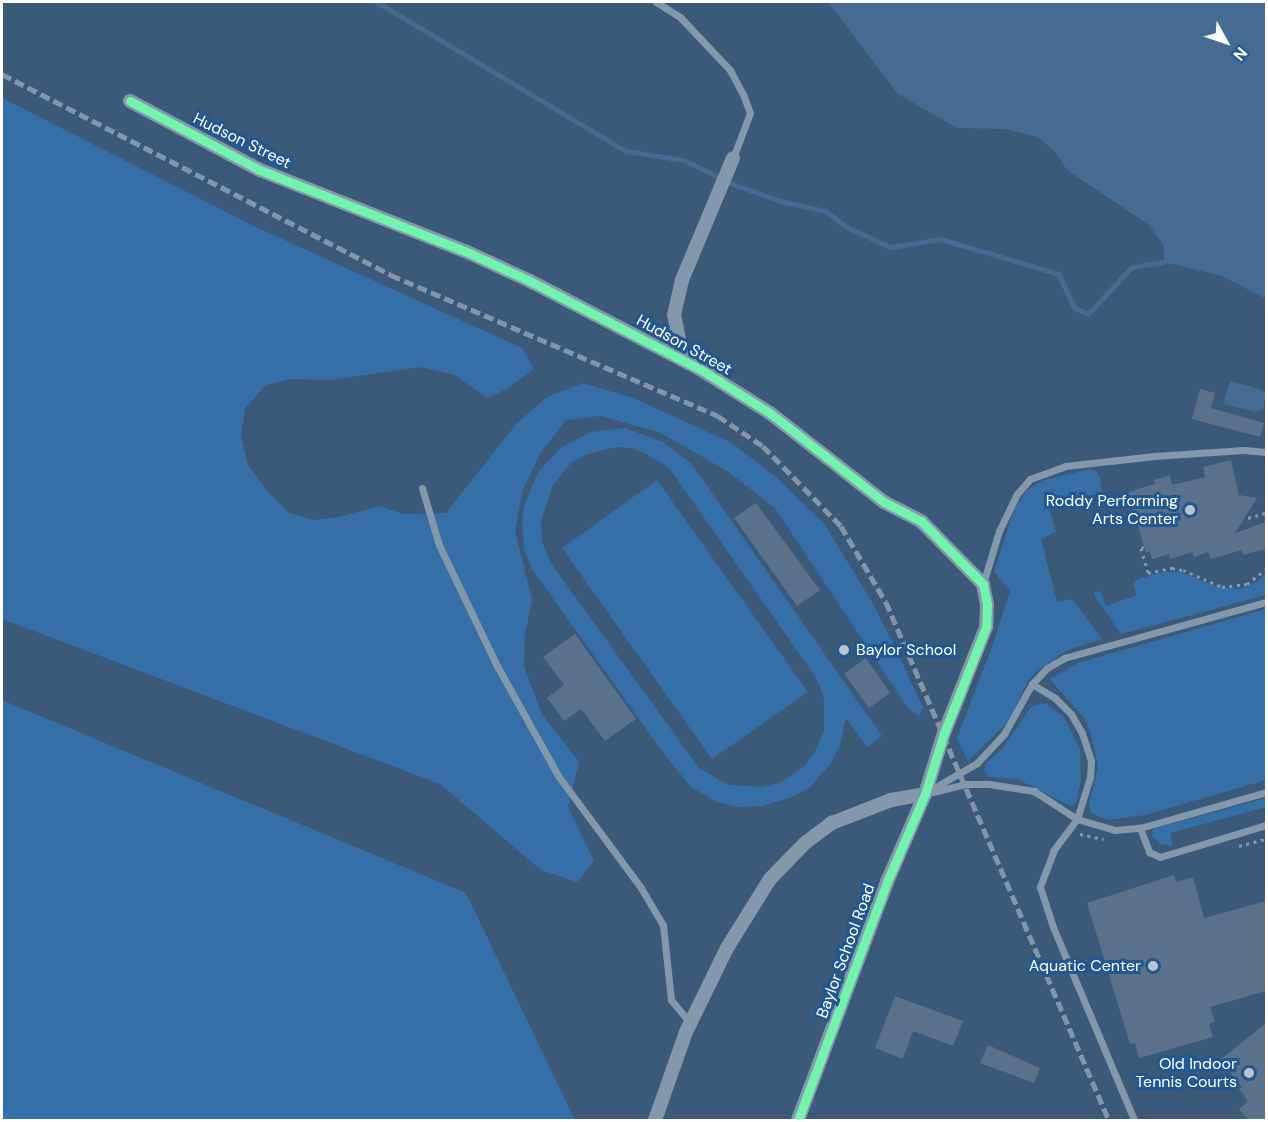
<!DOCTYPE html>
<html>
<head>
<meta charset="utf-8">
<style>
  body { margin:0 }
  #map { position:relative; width:1268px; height:1122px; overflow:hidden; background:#3b5979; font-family:"DM Sans",sans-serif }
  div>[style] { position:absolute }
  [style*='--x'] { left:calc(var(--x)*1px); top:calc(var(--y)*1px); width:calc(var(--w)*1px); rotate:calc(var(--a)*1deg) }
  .green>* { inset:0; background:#366fa8 }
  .water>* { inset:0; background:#456b93 }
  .stream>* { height:4.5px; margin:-2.25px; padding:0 2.25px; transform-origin:2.25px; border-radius:2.25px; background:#456b93 }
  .building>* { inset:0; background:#59718a }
  .path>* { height:3px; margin-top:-1.5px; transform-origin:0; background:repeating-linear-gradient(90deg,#8498ab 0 3px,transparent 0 7.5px) }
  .lane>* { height:7px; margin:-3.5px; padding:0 3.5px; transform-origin:3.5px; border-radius:3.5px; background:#8498ab }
  .street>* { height:14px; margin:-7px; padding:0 7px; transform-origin:7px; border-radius:7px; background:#8498ab }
  .rail>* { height:4.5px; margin-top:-2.25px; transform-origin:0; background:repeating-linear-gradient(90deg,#8295ab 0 10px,transparent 0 14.5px) }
  .cycleway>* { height:9px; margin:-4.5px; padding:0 4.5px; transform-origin:4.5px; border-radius:4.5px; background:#73f3ae }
  .dots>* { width:16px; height:16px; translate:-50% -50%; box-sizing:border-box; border:3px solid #225892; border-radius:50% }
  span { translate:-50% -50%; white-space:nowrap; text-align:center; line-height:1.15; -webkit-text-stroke:6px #225892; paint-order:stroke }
  .street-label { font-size:16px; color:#fff }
  .poi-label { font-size:16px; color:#fff }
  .right { translate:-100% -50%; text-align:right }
  .left { translate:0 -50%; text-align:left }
  .frame { position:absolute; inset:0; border:3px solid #fff; pointer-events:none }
  .north { position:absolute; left:1196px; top:12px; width:60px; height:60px; -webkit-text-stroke:4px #225892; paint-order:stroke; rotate:130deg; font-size:16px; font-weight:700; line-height:24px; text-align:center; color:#fff }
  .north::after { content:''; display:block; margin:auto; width:21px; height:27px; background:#fff; clip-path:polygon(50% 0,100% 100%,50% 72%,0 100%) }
</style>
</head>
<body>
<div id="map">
  <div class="green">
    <i style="clip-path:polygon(2px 98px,256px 227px,522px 348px,534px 369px,507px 389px,487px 398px,455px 375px,420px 367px,330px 380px,292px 379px,266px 385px,245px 408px,241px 436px,248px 465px,268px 492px,289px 513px,315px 520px,339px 517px,380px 506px,403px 514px,446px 513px,517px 423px,547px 397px,583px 383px,633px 398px,732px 443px,775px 476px,825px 525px,872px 602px,897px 651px,923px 708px,919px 717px,908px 708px,775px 508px,727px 471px,659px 432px,600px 416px,566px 420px,541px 452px,523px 490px,515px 531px,532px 600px,525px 634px,524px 666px,541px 713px,579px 762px,568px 807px,594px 861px,577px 882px,541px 870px,440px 784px,2px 619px)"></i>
    <i style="clip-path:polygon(evenodd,625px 428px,663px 442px,691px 463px,882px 736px,867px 747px,846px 718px,840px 745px,831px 763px,810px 787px,795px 796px,762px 806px,739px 807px,717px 802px,691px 787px,662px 751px,532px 569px,524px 549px,522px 521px,524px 506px,538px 472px,562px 447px,573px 441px,591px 432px,625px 428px,616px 447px,631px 448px,647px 454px,670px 469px,817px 679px,824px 699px,824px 730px,816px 750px,805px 766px,781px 782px,762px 787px,728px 785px,699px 768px,550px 562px,542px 541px,541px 521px,553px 485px,571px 463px,584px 455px,616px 447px)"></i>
    <i style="clip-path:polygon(1090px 469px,1095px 470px,1100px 477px,1102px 493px,1049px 508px,1056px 532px,1041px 539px,1057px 602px,1072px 599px,1102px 639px,1068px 650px,1039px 669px,1028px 680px,1014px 712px,1006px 724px,968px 761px,957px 738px,993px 644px,1010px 591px,994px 572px,1014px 509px,1027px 490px,1041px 481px)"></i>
    <i style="clip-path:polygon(657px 480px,808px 692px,712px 759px,562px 548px)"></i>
    <i style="clip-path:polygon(1164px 572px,1181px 572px,1214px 586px,1239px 589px,1257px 582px,1266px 573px,1266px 595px,1121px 634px,1094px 595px,1095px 591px,1101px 592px,1106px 606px,1137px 595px,1133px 584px,1138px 579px)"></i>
    <i style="clip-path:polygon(1266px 609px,1266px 780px,1145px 815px,1108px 820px,1091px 813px,1089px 804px,1098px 766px,1092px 738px,1085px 719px,1050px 679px,1078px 663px)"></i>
    <i style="clip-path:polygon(2px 700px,466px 893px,575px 1120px,2px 1120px)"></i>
    <i style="clip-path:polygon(1040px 704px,1046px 704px,1064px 717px,1080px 749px,1081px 781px,1076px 802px,1071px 806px,1017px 779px,989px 777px,984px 770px,987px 762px,1002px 749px,1031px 707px)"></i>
    <i style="clip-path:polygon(1266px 798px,1266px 807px,1170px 833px,1173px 846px,1160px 844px,1152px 836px,1153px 829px)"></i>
  </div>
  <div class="water">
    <i style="clip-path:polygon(828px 2px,1266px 2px,1266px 299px,1222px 276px,1164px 262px,1164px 246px,1149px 225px,1067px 170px,1056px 153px,1038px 137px,1005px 129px,957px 128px,898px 94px)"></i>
    <i style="clip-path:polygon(1230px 381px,1260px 389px,1266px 395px,1263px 410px,1256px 412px,1223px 404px)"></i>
  </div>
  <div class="stream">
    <i style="--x:377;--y:2;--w:290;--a:30.9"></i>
    <i style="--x:626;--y:151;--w:59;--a:8.8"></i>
    <i style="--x:684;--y:160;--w:55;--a:26.1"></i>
    <i style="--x:733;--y:184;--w:54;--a:19.4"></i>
    <i style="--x:784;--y:202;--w:43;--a:12.1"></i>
    <i style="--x:826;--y:211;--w:24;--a:38"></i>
    <i style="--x:845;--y:226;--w:50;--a:25"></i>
    <i style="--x:890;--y:247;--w:52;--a:-8.9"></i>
    <i style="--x:941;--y:239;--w:123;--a:16.5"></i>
    <i style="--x:1059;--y:274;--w:38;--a:65"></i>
    <i style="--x:1075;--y:308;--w:14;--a:25"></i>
    <i style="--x:1088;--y:314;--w:64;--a:-46.9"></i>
    <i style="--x:1132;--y:267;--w:32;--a:-9"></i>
    <i style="--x:1164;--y:262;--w:5;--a:-37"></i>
  </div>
  <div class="building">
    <i style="clip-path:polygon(1200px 389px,1215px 393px,1211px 408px,1264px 423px,1260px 437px,1192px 419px)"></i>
    <i style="clip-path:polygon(1231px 460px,1239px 495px,1257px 498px,1235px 533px,1266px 522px,1266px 549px,1243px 555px,1242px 550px,1211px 559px,1208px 552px,1194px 557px,1192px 552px,1170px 559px,1169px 554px,1152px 559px,1150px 551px,1146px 553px,1128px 492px,1155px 484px,1154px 480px,1170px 475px,1172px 485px,1205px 477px,1203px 467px)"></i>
    <i style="clip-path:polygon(756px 503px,820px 590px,797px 606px,734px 518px)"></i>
    <i style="clip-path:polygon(575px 634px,636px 719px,605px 741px,581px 709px,564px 721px,547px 698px,564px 685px,543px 657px)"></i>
    <i style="clip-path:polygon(866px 658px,890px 693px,869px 708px,844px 674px)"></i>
    <i style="clip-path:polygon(1174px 875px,1176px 882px,1193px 877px,1204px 918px,1266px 901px,1266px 991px,1210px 1007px,1215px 1022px,1209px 1024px,1213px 1037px,1139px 1058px,1135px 1043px,1130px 1044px,1087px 903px)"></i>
    <i style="clip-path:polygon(895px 996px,963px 1021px,953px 1046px,913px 1031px,903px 1059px,875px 1048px)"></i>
    <i style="clip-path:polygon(1266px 1023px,1266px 1120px,1248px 1120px,1239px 1109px,1248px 1101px,1239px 1089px,1242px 1087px,1220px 1060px)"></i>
    <i style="clip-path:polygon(988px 1045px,1040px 1068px,1034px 1083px,980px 1063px)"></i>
  </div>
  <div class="path">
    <i style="--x:1248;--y:518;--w:19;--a:-16"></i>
    <i style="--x:1144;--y:547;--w:3;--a:162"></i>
    <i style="--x:1141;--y:548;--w:26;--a:74"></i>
    <i style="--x:1148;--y:573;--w:25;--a:-12"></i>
    <i style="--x:1172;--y:568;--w:11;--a:10"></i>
    <i style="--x:1183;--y:570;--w:43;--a:23.6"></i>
    <i style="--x:1222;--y:587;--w:25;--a:-7"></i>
    <i style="--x:1247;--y:584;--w:24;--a:-38"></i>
    <i style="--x:1080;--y:834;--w:24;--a:12"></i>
    <i style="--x:1239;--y:846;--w:28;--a:-15"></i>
  </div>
  <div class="lane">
    <i style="--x:656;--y:2;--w:28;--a:32"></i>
    <i style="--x:680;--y:17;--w:73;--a:46.7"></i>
    <i style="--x:730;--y:70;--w:27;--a:62"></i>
    <i style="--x:743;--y:94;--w:20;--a:70"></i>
    <i style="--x:750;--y:113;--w:48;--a:110.7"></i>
    <i style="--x:422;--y:488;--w:59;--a:73.4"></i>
    <i style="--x:439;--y:545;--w:132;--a:64.4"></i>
    <i style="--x:496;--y:664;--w:129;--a:60.9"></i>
    <i style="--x:559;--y:777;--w:138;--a:53.5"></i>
    <i style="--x:641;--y:888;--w:43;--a:59.3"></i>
    <i style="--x:663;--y:925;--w:75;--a:83.9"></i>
    <i style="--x:671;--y:1000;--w:30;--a:50"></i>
    <i style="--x:983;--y:584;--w:55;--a:-73.2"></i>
    <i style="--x:999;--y:531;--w:41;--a:-64.1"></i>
    <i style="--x:1017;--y:494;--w:20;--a:-49"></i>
    <i style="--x:1030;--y:479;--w:37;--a:-20"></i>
    <i style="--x:1065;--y:466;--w:90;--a:-6.4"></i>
    <i style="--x:1154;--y:456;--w:90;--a:-3.8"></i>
    <i style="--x:1244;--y:450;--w:22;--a:5"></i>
    <i style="--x:1032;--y:684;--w:27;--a:31"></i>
    <i style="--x:1055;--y:698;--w:23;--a:45"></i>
    <i style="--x:1071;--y:714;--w:22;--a:60"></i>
    <i style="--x:1082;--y:733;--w:28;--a:72"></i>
    <i style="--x:1091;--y:760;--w:17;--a:93"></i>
    <i style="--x:1090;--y:777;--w:44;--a:107.2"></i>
    <i style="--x:1077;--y:819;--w:39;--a:127"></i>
    <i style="--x:1054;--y:850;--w:40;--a:111"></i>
    <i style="--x:1040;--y:887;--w:42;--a:72"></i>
    <i style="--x:1053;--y:927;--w:209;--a:67.2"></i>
    <i style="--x:927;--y:792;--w:58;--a:-30.1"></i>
    <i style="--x:977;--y:763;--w:40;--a:-47"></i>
    <i style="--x:1004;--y:734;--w:57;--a:-60.8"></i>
    <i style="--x:1032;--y:684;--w:22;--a:-47"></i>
    <i style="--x:1047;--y:668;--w:20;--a:-30"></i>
    <i style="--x:1064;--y:658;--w:210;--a:-15.5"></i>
    <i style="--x:933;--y:792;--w:34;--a:-14"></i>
    <i style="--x:966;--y:784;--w:23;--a:0"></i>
    <i style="--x:989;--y:784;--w:46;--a:8.8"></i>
    <i style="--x:1034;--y:791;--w:51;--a:33.1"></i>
    <i style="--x:1077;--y:819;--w:40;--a:16"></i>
    <i style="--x:1115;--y:830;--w:25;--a:-5"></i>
    <i style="--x:1140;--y:828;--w:131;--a:-15.9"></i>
    <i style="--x:1140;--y:828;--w:26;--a:69"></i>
    <i style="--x:1149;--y:852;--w:12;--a:24"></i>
    <i style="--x:1160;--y:857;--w:111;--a:-16.8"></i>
  </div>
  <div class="street">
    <i style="--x:130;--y:101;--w:147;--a:28"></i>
    <i style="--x:260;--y:170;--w:220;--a:21.6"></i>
    <i style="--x:465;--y:251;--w:72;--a:24.8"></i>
    <i style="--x:530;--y:281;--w:191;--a:27.4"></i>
    <i style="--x:700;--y:369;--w:83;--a:32.2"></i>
    <i style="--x:770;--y:413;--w:145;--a:38"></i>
    <i style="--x:884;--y:502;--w:42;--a:27.2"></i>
    <i style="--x:921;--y:521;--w:88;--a:45.5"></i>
    <i style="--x:983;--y:584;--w:20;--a:79"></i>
    <i style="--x:987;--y:604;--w:23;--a:92"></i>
    <i style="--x:986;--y:627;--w:114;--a:111.6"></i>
    <i style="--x:944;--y:733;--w:64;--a:107.3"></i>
    <i style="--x:925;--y:794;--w:96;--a:113.4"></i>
    <i style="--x:887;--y:882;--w:254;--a:110.5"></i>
    <i style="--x:688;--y:363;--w:15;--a:-118"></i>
    <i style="--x:681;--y:350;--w:36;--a:-101"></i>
    <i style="--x:674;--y:315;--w:36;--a:-77"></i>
    <i style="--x:682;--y:280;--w:132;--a:-67.3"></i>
    <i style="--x:655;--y:1120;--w:93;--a:-70.6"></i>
    <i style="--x:686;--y:1032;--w:93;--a:-64"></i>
    <i style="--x:727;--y:948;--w:81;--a:-58.1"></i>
    <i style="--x:770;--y:879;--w:50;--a:-45.8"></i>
    <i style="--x:805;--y:843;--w:34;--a:-37"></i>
    <i style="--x:832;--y:823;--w:63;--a:-21.3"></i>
    <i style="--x:891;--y:800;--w:35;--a:-10"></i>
  </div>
  <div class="rail">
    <i style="--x:2;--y:74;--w:438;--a:27.3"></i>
    <i style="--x:391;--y:275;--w:356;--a:23.3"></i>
    <i style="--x:718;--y:416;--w:54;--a:33.7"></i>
    <i style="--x:763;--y:446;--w:112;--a:45.7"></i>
    <i style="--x:841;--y:526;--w:88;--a:59.4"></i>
    <i style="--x:886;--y:602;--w:564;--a:66.71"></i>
  </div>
  <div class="cycleway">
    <i style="--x:130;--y:101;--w:147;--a:28"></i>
    <i style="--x:260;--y:170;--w:220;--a:21.6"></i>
    <i style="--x:465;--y:251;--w:72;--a:24.8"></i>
    <i style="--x:530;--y:281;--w:191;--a:27.4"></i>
    <i style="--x:700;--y:369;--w:83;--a:32.2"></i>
    <i style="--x:770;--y:413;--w:145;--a:38"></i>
    <i style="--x:884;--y:502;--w:42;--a:27.2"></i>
    <i style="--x:921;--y:521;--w:88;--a:45.5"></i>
    <i style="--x:983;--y:584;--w:20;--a:79"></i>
    <i style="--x:987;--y:604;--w:23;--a:92"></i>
    <i style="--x:986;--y:627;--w:114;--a:111.6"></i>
    <i style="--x:944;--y:733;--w:64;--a:107.3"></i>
    <i style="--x:925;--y:794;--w:96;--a:113.4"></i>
    <i style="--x:887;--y:882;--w:254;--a:110.5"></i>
  </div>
  <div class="dots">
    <i style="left:1190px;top:510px;background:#bac5d0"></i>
    <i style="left:844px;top:650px;background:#bac5d0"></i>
    <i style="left:1153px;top:966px;background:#bac5d0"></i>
    <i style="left:1249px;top:1073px;background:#bac5d0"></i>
  </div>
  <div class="street-label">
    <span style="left:242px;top:141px;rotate:26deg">Hudson Street</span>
    <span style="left:684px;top:345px;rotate:29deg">Hudson Street</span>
    <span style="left:846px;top:951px;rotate:-70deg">Baylor School Road</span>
  </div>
  <div class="poi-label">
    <span class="right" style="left:1178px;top:510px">Roddy Performing<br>Arts Center</span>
    <span class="left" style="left:856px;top:650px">Baylor School</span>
    <span class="right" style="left:1141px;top:966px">Aquatic Center</span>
    <span class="right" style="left:1237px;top:1073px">Old Indoor<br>Tennis Courts</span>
  </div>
  <div class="frame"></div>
  <div class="north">N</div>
</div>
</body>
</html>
